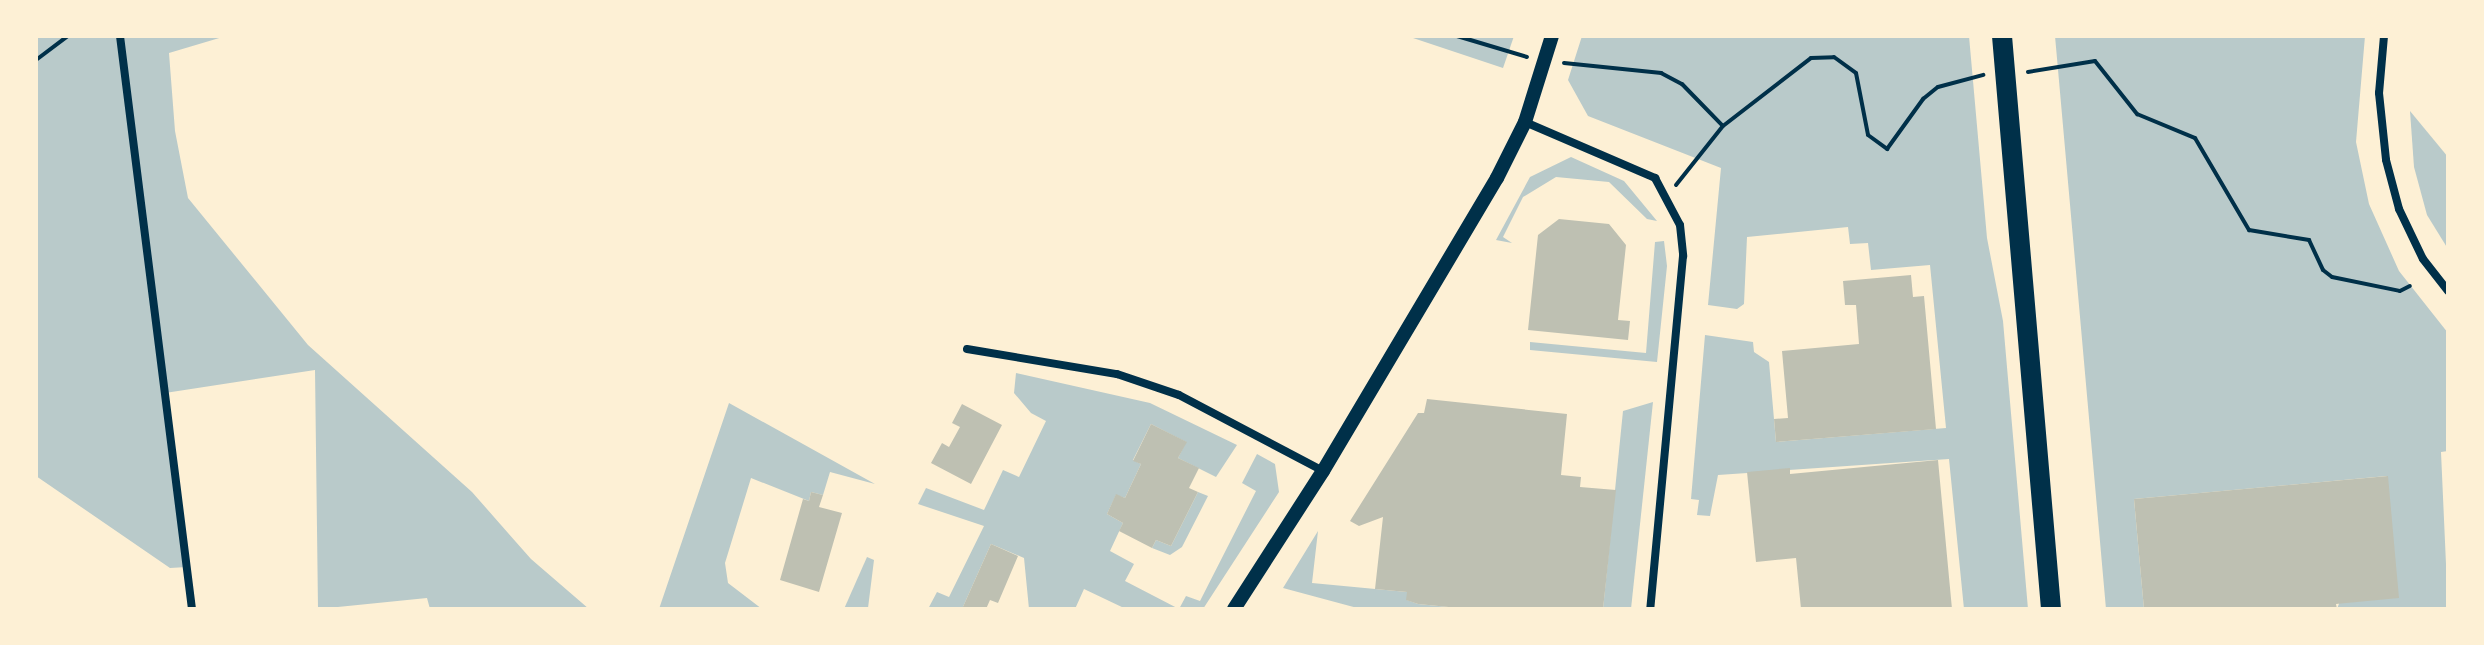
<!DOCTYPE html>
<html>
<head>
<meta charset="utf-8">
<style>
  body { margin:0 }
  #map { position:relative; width:2484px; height:645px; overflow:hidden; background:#fdf0d5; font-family:Rubik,sans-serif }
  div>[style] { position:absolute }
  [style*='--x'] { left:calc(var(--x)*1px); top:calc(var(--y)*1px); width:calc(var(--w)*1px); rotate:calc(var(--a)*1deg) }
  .green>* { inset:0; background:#b9caca }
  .building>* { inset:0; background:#bec0b2 }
  .path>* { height:4px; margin:-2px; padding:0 2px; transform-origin:2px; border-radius:2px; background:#003049 }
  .minor>* { height:8px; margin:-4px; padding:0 4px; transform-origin:4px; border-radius:4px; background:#003049 }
  .tertiary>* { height:14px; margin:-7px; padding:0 7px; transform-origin:7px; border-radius:7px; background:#003049 }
  .primary>* { height:20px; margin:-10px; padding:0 10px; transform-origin:10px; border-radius:10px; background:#003049 }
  span { translate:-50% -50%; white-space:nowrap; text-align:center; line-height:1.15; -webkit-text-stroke:8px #fdf0d5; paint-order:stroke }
  .frame { position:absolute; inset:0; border:38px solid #fdf0d5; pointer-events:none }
</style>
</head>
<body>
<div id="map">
  <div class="green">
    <i style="clip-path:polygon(36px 36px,226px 36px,169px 53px,175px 131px,188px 198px,308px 345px,472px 492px,531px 559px,589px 609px,430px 609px,427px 598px,318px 609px,315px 370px,165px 393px,187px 567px,170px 568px,36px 476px)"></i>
    <i style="clip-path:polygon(1407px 36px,1514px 36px,1503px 68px)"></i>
    <i style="clip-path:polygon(1582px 36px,1969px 36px,1987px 238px,2003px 321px,2028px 609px,1964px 609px,1949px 459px,1718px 475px,1710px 516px,1697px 515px,1699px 500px,1691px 499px,1705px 335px,1753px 342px,1754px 352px,1769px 362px,1776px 442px,1946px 428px,1930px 265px,1871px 270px,1868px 243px,1850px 244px,1848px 227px,1747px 237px,1744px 304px,1737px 309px,1708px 305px,1721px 168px,1588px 116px,1568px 80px)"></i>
    <i style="clip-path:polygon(2055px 36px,2365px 36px,2356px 142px,2369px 204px,2399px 271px,2448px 333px,2448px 451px,2441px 452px,2448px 609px,2337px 609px,2387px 476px,2134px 499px,2144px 609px,2106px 609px)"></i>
    <i style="clip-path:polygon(2410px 111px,2448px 157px,2448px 249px,2427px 215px,2414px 167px)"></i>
    <i style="clip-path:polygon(1571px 157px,1624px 181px,1657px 221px,1647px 219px,1609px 182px,1556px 177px,1523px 197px,1503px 237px,1512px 243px,1496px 240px,1530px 177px)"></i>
    <i style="clip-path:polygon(1664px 241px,1667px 266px,1657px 362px,1530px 350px,1530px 342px,1646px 353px,1655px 242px)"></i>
    <i style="clip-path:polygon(1016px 373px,1150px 403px,1237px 445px,1216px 477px,1178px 458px,1186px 442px,1151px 424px,1133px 460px,1141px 464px,1125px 498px,1116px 495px,1107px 514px,1123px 523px,1110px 551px,1134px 564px,1125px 581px,1179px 609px,1186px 596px,1200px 601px,1256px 491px,1242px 483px,1257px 454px,1275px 464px,1279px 492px,1203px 609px,1126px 609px,1084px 589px,1075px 609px,1029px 609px,1024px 558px,991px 544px,962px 609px,928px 609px,937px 592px,949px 597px,984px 526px,918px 504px,926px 488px,984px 510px,1003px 470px,1019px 477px,1046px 421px,1031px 413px,1014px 393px)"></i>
    <i style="clip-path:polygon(1653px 402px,1631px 609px,1603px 609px,1623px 411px)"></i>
    <i style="clip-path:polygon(729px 403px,875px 484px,830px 472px,823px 495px,811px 492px,809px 501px,751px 478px,725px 563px,728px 583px,762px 609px,659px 609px)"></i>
    <i style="clip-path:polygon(1198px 492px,1208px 496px,1182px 547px,1170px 555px,1152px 548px,1156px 540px,1171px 546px)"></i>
    <i style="clip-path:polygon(1318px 531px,1312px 583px,1407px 592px,1407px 600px,1418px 604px,1469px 609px,1361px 609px,1283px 588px)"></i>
    <i style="clip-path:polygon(867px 557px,874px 560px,868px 608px,844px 609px)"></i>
  </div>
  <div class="building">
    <i style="clip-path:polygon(1559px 219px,1609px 224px,1626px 245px,1618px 320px,1630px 321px,1628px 340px,1528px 330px,1538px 235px)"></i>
    <i style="clip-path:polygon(1911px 275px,1913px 297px,1924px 296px,1936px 429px,1776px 442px,1774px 419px,1788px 418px,1782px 351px,1859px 344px,1856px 305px,1845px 305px,1843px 281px)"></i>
    <i style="clip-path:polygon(1427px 399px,1567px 414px,1561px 475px,1581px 477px,1580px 487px,1616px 490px,1603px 609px,1469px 609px,1418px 604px,1406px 600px,1407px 592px,1375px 589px,1383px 517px,1359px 526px,1350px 521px,1418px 413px,1424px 413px)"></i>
    <i style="clip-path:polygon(962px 404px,1002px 425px,971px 484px,931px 463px,942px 443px,949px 447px,960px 427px,952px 423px)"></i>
    <i style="clip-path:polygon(1151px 424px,1187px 442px,1178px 458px,1199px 468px,1189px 488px,1198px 492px,1171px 546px,1156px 540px,1152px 548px,1119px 531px,1123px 523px,1107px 514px,1116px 494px,1125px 498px,1141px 464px,1133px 461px)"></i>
    <i style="clip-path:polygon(1938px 460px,1952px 609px,1801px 609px,1796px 558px,1756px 562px,1747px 472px,1790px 468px,1790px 474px)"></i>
    <i style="clip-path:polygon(2388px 476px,2399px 598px,2336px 604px,2337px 609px,2144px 609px,2134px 499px)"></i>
    <i style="clip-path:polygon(811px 492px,823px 495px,819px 507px,842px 513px,819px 592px,780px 580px,803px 499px,809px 501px)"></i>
    <i style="clip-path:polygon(991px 544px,1018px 556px,998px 603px,990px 600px,986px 609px,962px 609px)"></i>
  </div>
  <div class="path">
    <i style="--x:1457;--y:36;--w:73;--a:16.7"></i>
    <i style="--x:36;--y:60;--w:40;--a:-37"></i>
    <i style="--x:1564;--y:63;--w:98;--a:5.9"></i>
    <i style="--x:1661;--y:73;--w:24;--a:28"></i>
    <i style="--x:1682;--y:84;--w:57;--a:45.7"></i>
    <i style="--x:2028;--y:72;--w:68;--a:-9.3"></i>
    <i style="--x:2095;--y:61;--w:68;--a:51.6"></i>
    <i style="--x:2137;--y:114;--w:63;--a:22.5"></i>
    <i style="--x:2195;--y:138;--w:107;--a:59.6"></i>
    <i style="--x:2249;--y:230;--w:61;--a:9.5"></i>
    <i style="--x:2309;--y:240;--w:33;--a:65"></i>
    <i style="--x:2323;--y:270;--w:11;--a:38"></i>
    <i style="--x:2332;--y:277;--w:69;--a:11.6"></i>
    <i style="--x:2400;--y:291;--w:11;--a:-27"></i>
    <i style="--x:1676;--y:185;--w:75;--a:-51.5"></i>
    <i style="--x:1723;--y:126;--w:111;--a:-37.7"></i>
    <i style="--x:1811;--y:58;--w:23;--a:-2"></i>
    <i style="--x:1834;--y:57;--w:27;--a:36"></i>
    <i style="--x:1856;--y:73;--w:63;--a:79"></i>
    <i style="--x:1868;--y:135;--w:24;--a:36"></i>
    <i style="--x:1887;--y:149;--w:62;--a:-54.2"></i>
    <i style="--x:1923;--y:99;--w:19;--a:-39"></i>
    <i style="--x:1938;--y:87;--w:47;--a:-14.9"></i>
  </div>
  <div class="minor">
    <i style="--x:120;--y:36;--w:578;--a:82.84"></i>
    <i style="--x:2384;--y:36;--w:57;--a:95"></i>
    <i style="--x:2379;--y:93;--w:67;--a:84"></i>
    <i style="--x:2386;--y:160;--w:51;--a:75.1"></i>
    <i style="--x:2399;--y:209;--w:55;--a:64.4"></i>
    <i style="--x:2423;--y:259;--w:41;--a:52"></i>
    <i style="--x:1525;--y:122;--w:142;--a:23.3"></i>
    <i style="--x:1655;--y:178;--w:53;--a:62"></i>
    <i style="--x:1680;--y:225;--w:31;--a:84"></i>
    <i style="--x:1683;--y:256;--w:355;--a:95.3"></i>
    <i style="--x:967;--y:349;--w:152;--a:9.5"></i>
    <i style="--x:1117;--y:374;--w:65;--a:18.7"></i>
    <i style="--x:1179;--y:395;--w:163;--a:27.8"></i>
  </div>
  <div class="tertiary">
    <i style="--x:1234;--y:609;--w:164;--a:-57.2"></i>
    <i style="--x:1323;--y:471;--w:341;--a:-59.3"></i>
    <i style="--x:1497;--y:178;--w:63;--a:-63.4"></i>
    <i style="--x:1525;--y:122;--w:90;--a:-72.6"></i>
  </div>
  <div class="primary">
    <i style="--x:2002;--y:36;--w:575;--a:85.11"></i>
  </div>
  <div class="frame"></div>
</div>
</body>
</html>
